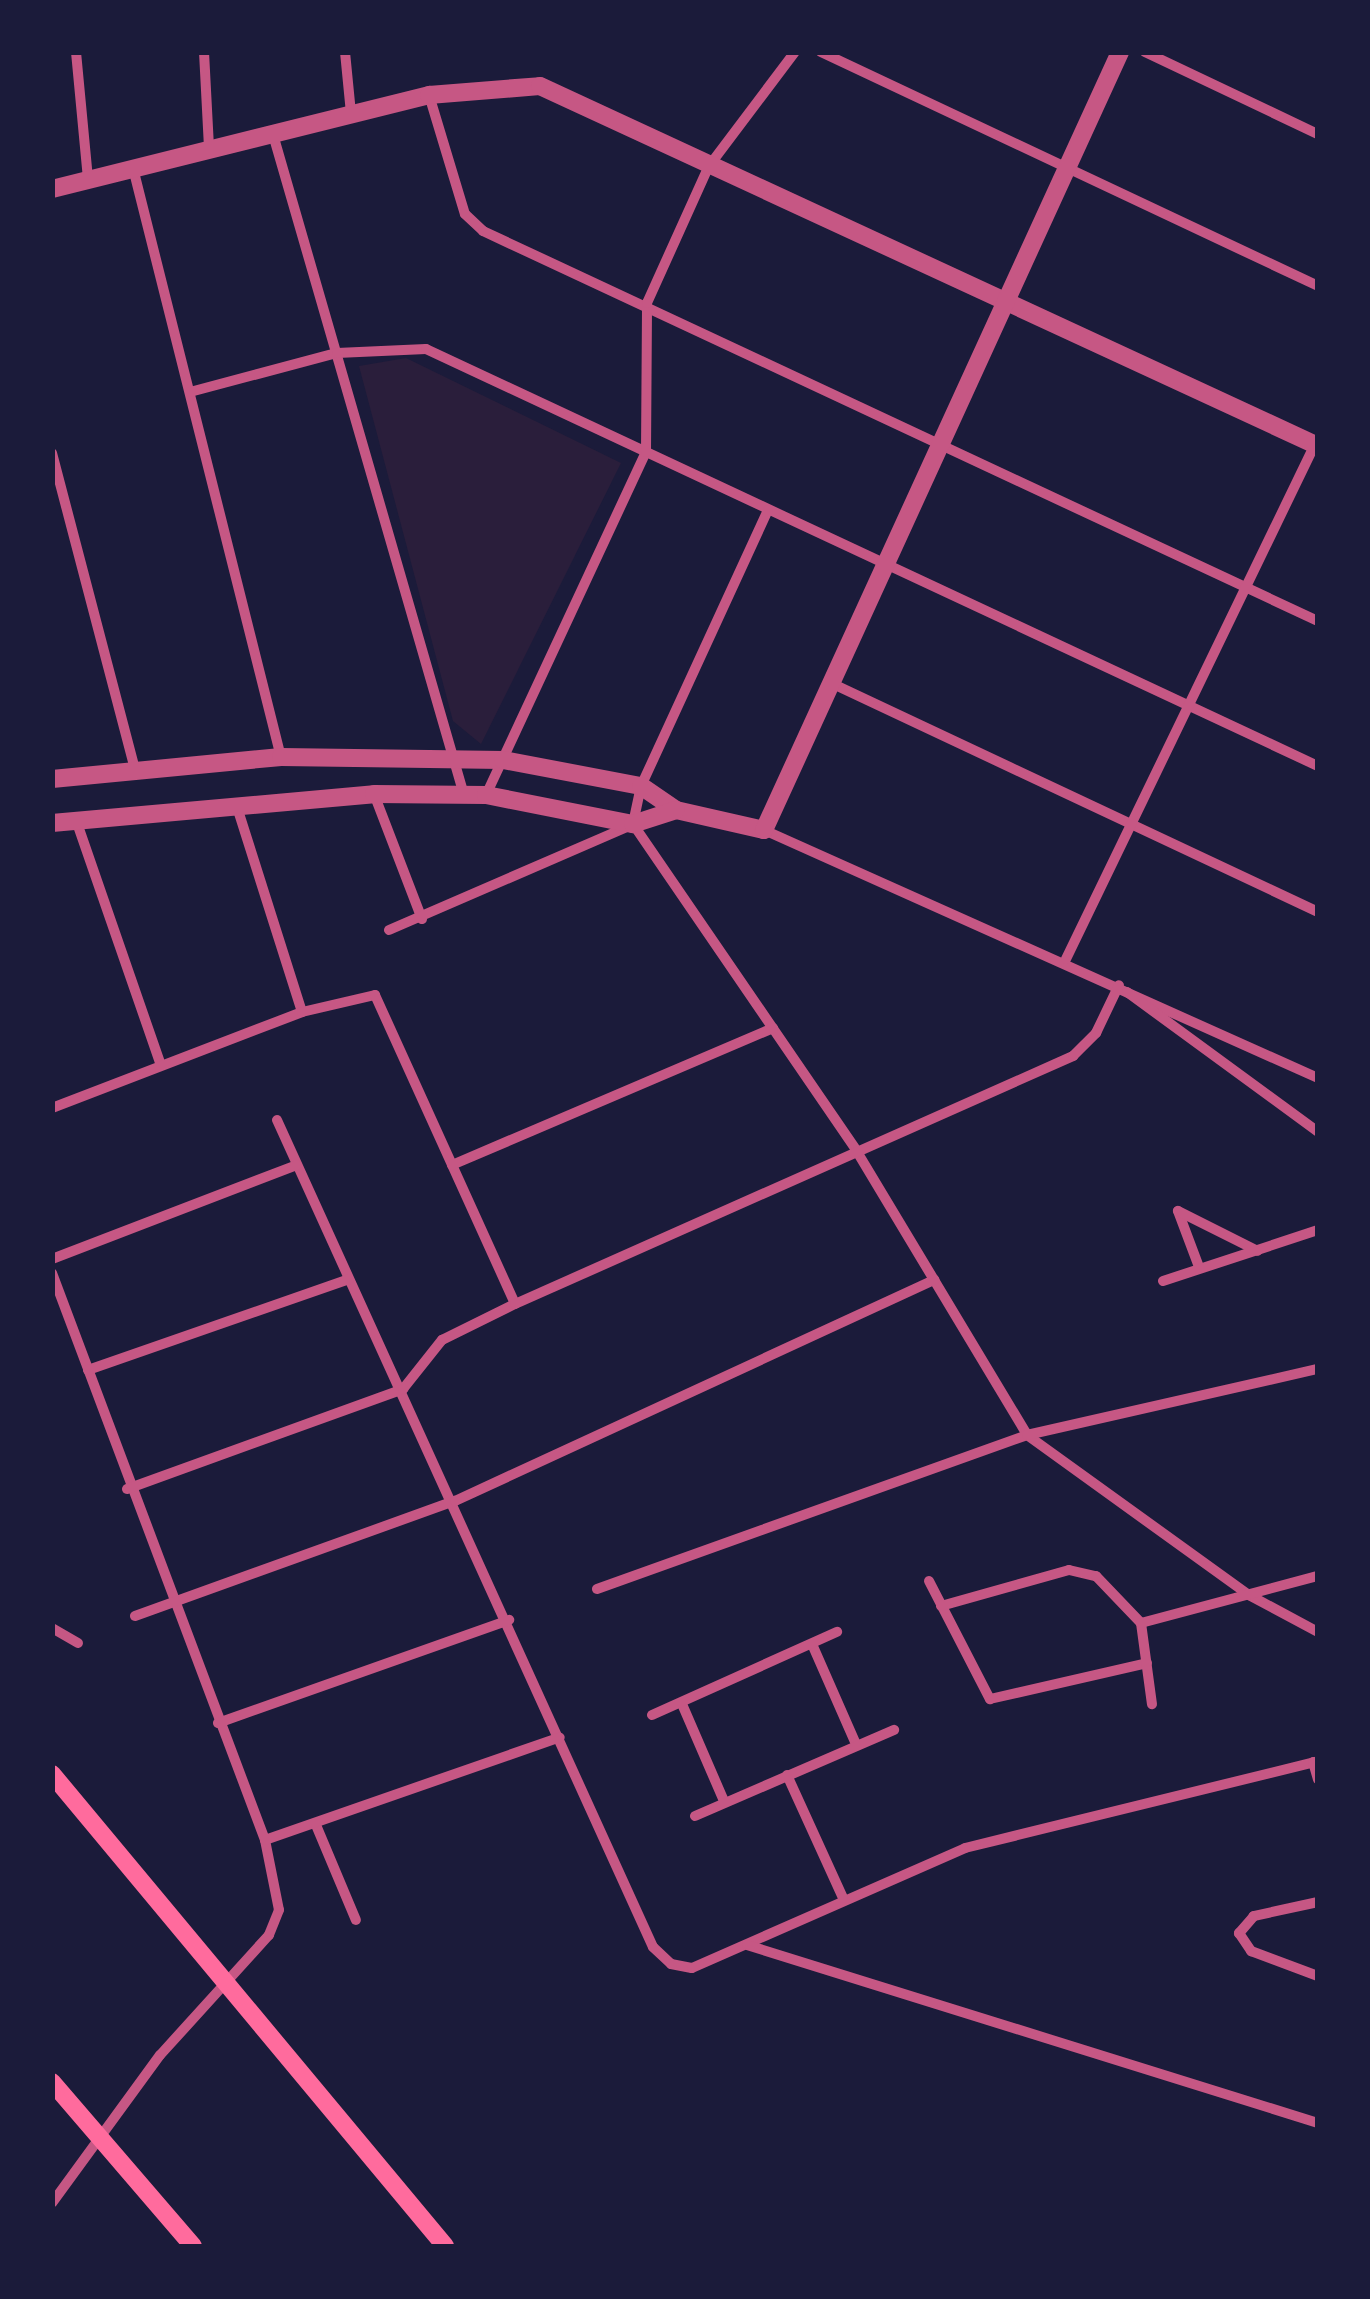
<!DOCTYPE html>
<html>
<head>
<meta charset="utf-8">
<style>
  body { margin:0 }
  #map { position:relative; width:1370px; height:2299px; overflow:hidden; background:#1b1b3a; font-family:Arial,sans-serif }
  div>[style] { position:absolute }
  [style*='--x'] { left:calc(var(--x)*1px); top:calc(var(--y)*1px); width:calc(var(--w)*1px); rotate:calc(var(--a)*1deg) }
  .green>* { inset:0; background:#2a1e3b }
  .minor>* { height:10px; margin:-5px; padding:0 5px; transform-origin:5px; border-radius:5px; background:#c65784 }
  .tertiary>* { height:18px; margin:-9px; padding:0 9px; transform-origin:9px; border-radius:9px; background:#c65784 }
  .secondary>* { height:18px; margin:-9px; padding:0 9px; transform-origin:9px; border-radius:9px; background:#ff6b9d }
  span { translate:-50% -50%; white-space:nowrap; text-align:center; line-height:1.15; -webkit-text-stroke:8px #1b1b3a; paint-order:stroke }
  .frame { position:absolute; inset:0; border:55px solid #1b1b3a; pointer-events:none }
</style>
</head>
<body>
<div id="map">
  <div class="green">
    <i style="clip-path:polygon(406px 358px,621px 463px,481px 744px,453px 721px,359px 366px)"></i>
  </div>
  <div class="minor">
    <i style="--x:76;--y:52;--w:129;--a:84.6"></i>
    <i style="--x:204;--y:52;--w:95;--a:87"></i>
    <i style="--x:345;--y:52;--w:61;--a:84.4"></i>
    <i style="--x:821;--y:52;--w:549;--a:25.21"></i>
    <i style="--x:1145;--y:52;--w:191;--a:25.4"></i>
    <i style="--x:429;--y:95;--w:124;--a:73.2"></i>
    <i style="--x:465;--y:214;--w:25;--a:43"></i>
    <i style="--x:483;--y:231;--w:922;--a:25.04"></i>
    <i style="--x:272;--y:131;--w:691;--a:73.87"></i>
    <i style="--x:133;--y:168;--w:607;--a:75.9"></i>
    <i style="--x:190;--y:392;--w:152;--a:-14.9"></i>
    <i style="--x:337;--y:353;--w:89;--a:-2.6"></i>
    <i style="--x:426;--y:349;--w:985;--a:25.06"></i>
    <i style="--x:52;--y:453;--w:328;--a:75.3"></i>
    <i style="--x:768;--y:510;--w:304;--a:114.7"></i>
    <i style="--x:641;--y:786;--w:39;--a:102"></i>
    <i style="--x:633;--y:824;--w:395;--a:55.6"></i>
    <i style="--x:856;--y:1150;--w:332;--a:59"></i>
    <i style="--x:1027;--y:1435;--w:274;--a:35.8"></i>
    <i style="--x:1249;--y:1595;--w:78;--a:28.2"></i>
    <i style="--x:831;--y:683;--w:538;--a:25.18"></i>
    <i style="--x:374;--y:794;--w:134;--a:69"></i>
    <i style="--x:486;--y:795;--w:378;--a:-65"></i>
    <i style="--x:646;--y:452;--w:149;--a:-89.6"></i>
    <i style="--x:647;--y:303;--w:150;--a:-65.7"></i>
    <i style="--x:709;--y:166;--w:143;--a:-53"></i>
    <i style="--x:237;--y:807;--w:215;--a:72.4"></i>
    <i style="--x:76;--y:820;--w:259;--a:70.9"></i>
    <i style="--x:764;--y:830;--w:607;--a:24.12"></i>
    <i style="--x:389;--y:930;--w:265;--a:-23.4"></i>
    <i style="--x:1066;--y:959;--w:574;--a:-64.19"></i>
    <i style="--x:1127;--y:992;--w:237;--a:36.2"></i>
    <i style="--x:52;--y:1108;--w:268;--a:-21"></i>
    <i style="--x:302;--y:1012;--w:75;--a:-13.1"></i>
    <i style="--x:375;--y:995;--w:339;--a:65.6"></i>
    <i style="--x:277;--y:1120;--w:908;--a:65.55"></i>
    <i style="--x:653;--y:1947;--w:25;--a:43"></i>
    <i style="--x:671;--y:1964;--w:21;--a:11"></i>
    <i style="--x:692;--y:1968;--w:298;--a:-23.7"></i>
    <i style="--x:965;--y:1848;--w:364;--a:-13.8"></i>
    <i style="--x:452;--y:1165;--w:349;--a:-23.1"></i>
    <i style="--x:52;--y:1259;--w:262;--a:-21"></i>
    <i style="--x:1199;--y:1267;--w:60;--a:-110.6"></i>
    <i style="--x:1178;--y:1211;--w:89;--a:26.6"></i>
    <i style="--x:52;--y:1273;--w:606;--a:69.41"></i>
    <i style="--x:265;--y:1840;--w:71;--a:78.7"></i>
    <i style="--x:279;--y:1910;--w:27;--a:112"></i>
    <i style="--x:269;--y:1935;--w:162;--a:132.2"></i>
    <i style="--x:160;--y:2055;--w:183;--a:126.1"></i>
    <i style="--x:1163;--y:1281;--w:163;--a:-18.2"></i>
    <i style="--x:88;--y:1370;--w:276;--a:-19.2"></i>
    <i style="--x:127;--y:1489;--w:294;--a:-19.9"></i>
    <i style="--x:403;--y:1389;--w:63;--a:-51.5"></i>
    <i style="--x:442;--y:1340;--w:81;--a:-26.3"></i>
    <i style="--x:515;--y:1304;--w:611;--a:-23.96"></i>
    <i style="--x:1073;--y:1056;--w:33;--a:-45"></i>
    <i style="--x:1096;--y:1033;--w:53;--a:-64.4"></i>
    <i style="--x:929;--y:1581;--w:133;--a:62.7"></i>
    <i style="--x:990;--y:1699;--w:161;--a:-12.9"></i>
    <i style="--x:597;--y:1589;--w:457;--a:-19.7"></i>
    <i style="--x:1027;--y:1435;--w:298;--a:-12.8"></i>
    <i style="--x:941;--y:1606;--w:133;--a:-15.7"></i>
    <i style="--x:1069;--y:1570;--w:28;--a:13"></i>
    <i style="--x:1096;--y:1576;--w:65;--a:46.2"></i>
    <i style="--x:1141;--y:1623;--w:82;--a:82.3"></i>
    <i style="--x:135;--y:1616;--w:340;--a:-19.8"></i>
    <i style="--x:455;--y:1501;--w:528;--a:-24.77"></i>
    <i style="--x:1141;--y:1623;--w:183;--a:-14.9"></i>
    <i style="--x:52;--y:1628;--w:30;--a:30"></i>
    <i style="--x:812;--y:1644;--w:109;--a:66.3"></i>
    <i style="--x:682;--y:1704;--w:106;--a:66.6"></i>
    <i style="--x:652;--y:1715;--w:203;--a:-24.2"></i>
    <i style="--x:218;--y:1723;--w:309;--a:-19.5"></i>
    <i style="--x:1313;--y:1762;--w:18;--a:74"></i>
    <i style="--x:787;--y:1775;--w:135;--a:65.5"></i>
    <i style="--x:695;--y:1816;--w:217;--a:-23.4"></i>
    <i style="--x:316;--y:1825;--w:103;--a:67.2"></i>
    <i style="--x:265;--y:1840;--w:312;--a:-19.2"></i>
    <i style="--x:1318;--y:1902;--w:66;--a:167.7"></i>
    <i style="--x:1254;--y:1916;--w:23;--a:131"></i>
    <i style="--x:1239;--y:1933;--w:22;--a:56"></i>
    <i style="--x:1251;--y:1951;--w:72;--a:20.5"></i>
    <i style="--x:747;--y:1945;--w:598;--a:17.31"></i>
  </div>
  <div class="tertiary">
    <i style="--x:52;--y:189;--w:389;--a:-14"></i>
    <i style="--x:429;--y:95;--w:111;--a:-4.6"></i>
    <i style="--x:540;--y:86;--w:857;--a:24.83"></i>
    <i style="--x:52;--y:779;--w:230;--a:-5.5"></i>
    <i style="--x:281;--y:757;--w:222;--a:0.8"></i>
    <i style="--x:503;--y:760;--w:140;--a:10.7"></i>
    <i style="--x:641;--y:786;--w:42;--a:34.4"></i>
    <i style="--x:676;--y:810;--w:90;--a:12.8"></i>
    <i style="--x:764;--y:830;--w:856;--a:-65.41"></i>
    <i style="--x:52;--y:823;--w:323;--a:-5.1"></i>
    <i style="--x:374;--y:794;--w:112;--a:0.5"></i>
    <i style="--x:486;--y:795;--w:150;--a:11.2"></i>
    <i style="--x:633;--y:824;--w:45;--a:-18"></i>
  </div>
  <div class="secondary">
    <i style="--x:52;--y:1774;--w:614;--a:50.22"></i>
    <i style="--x:52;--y:2082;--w:216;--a:49.3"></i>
  </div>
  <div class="frame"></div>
</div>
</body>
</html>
